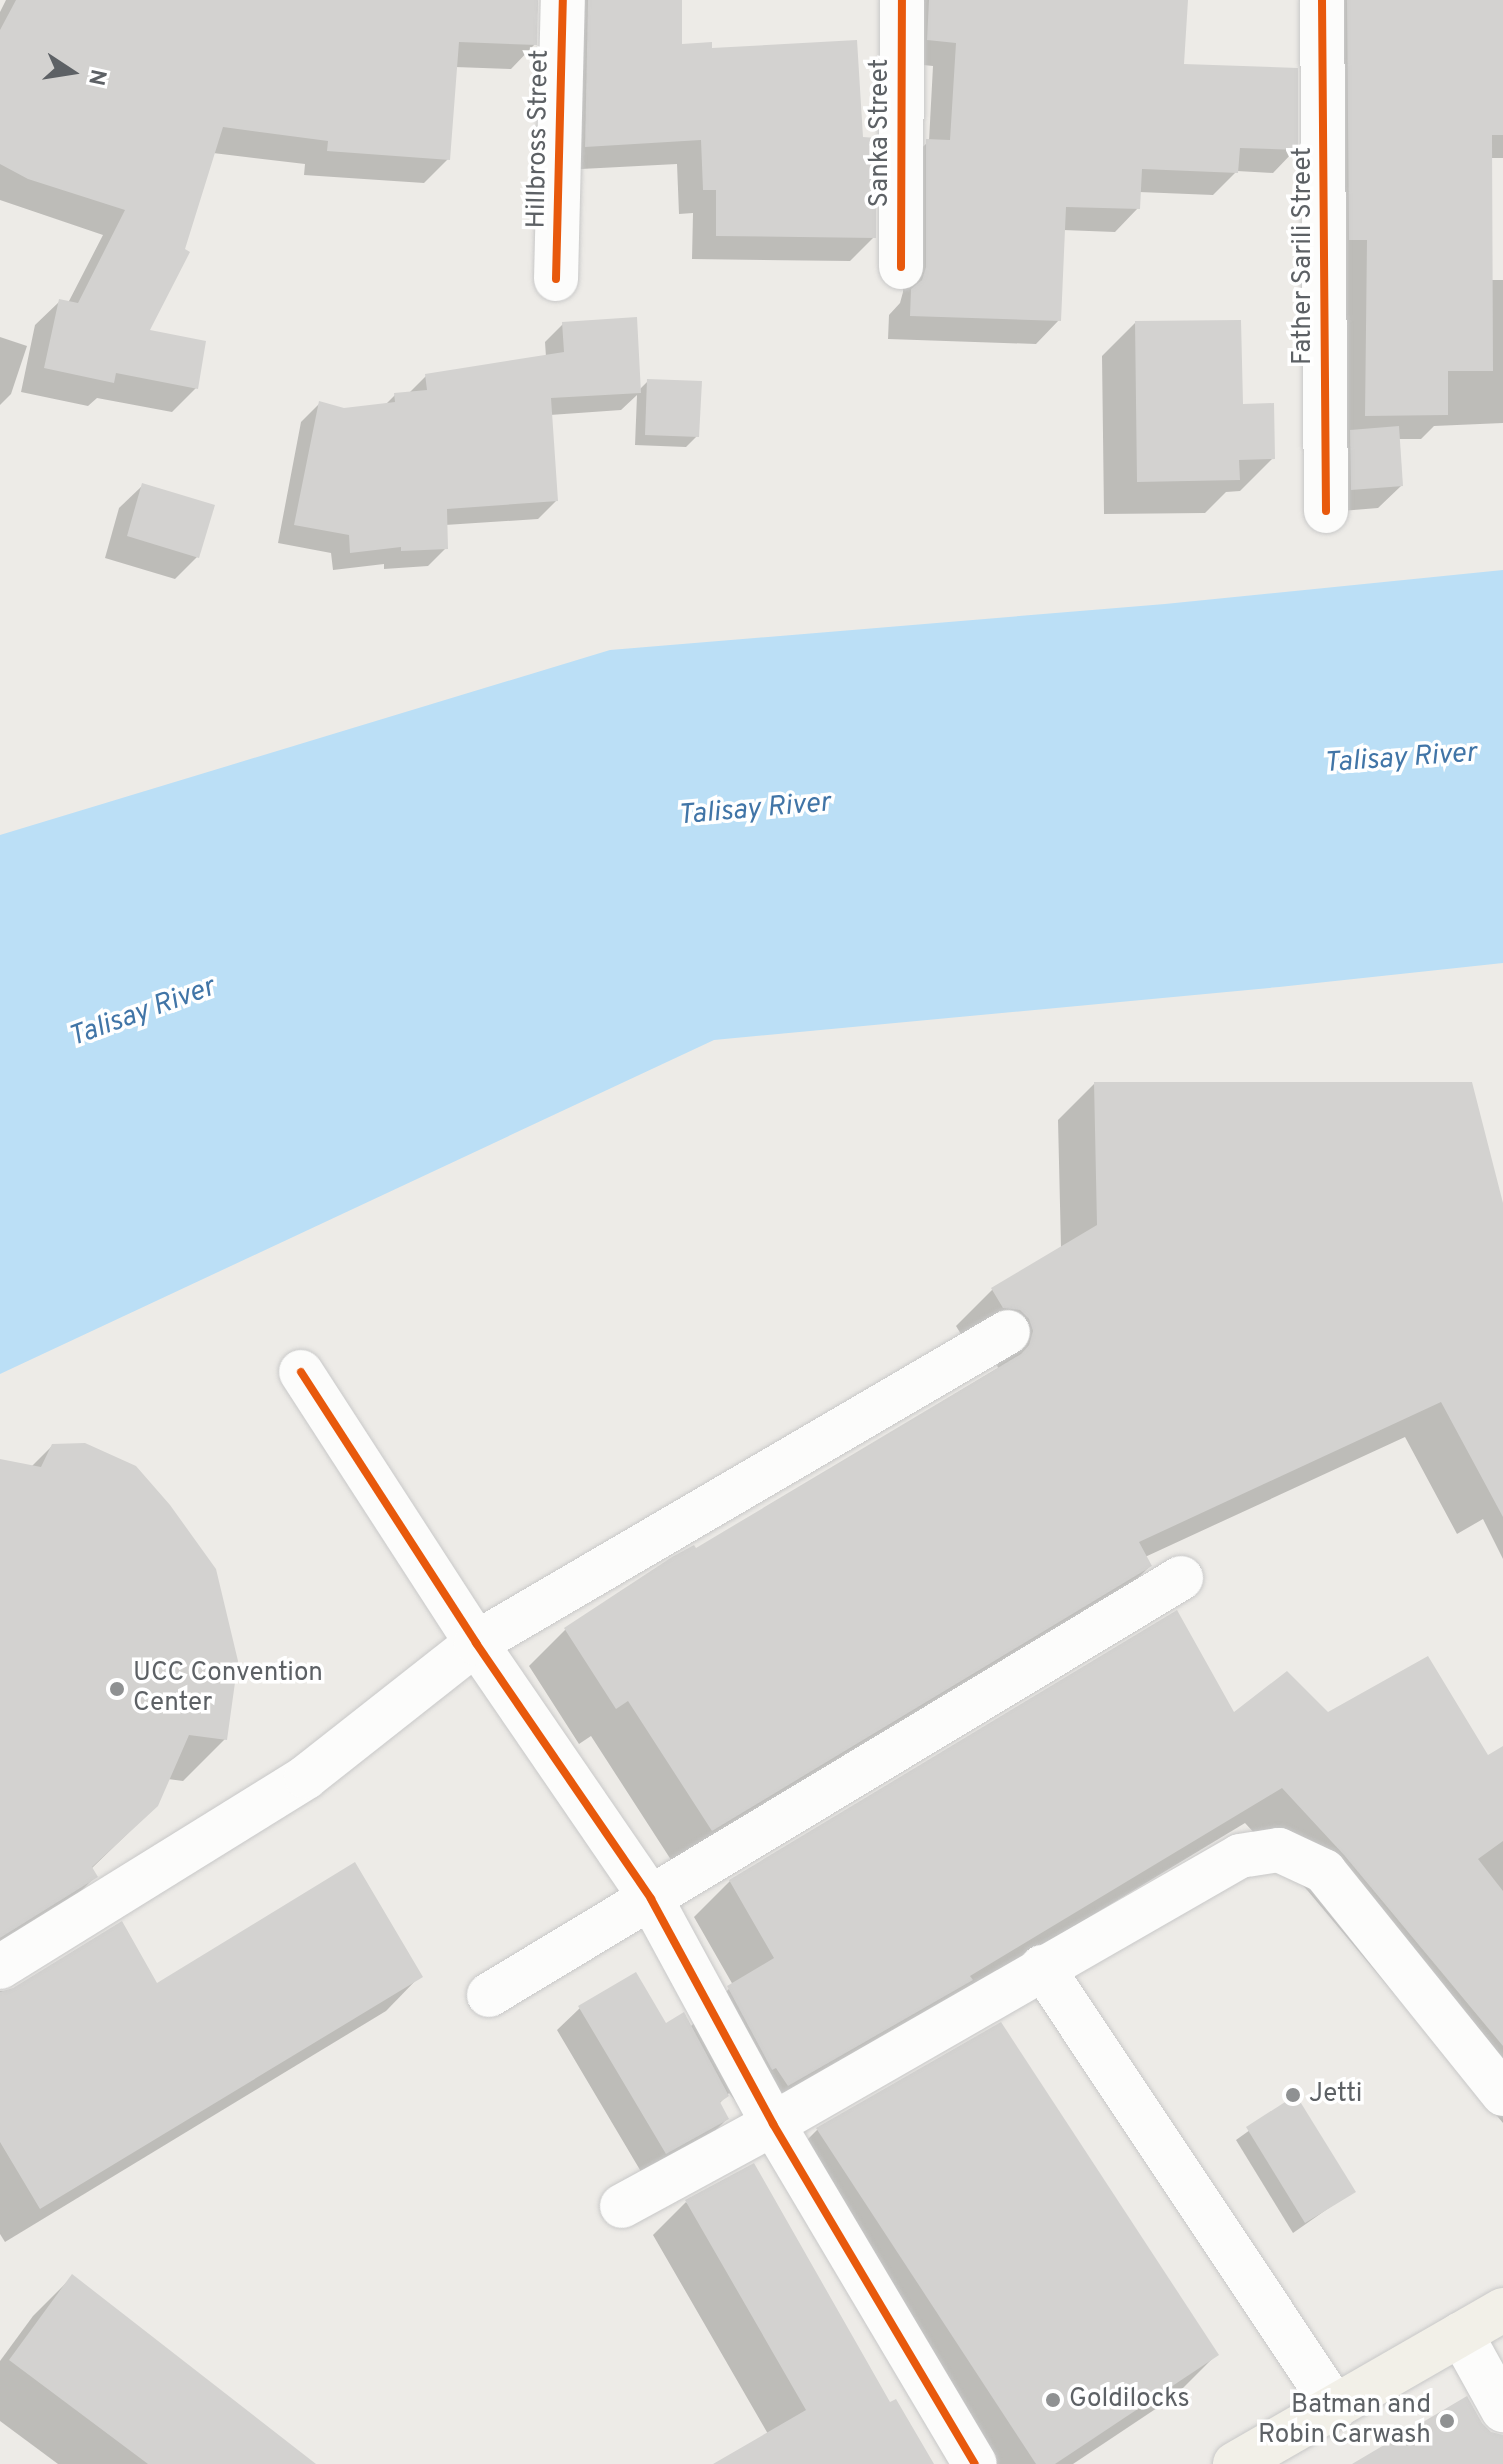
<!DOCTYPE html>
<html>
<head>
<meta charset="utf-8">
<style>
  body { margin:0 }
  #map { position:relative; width:1503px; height:2464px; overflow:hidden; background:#edebe7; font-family:Overpass,sans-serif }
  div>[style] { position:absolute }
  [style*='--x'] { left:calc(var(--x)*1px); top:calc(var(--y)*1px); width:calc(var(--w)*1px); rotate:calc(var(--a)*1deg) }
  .water>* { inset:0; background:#bbdff6 }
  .shadow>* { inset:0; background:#0003 }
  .building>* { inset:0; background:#d3d2d0 }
  .roads { filter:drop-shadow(0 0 2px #c8c8c8) drop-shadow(0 0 2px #c8c8c8) }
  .minor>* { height:44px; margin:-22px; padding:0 22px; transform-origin:22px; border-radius:22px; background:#fcfcfb }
  .major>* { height:44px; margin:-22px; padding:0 22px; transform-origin:22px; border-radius:22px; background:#f2f0e8 }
  .cycleway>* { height:8px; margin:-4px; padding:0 4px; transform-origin:4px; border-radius:4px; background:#e8590c }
  .dots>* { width:22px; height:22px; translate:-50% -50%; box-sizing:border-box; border:4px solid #fff; border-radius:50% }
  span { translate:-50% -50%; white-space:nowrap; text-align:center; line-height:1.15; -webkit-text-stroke:7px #fff; paint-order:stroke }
  .street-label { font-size:26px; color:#5d6165 }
  .poi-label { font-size:26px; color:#5d6165 }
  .left { translate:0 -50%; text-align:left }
  .right { translate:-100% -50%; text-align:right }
  .water-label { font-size:28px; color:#4175a7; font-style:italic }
  .north { position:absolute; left:32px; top:32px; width:80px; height:80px; -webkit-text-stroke:6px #fff; paint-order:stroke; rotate:102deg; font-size:22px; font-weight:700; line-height:32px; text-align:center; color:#5d6165 }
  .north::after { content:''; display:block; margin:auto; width:28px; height:36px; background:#5d6165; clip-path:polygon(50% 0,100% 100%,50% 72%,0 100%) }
</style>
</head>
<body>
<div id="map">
  <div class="water">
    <i style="clip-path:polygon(1503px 570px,1503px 963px,1279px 987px,714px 1040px,0 1374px,0 835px,610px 650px,1165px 604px)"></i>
  </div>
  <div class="shadow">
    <i style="clip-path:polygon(6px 0,538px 0,535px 44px,511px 69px,455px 67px,448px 159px,424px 183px,304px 175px,305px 164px,213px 153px,147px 332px,196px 388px,172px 412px,97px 398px,88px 406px,21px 392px,35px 325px,60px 301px,68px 303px,103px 235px,0 200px,0 12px)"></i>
    <i style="clip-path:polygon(542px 0,680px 0,680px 46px,710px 50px,861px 139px,874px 237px,850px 261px,692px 259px,693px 213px,679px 214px,677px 164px,562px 170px)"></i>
    <i style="clip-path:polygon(909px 0,1186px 0,1182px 66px,1296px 149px,1273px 173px,1237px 171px,1213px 195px,1139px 192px,1138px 208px,1115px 232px,1063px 230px,1059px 320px,1036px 344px,888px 339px,889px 315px,900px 303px,903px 292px,904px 165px,929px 141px,933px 66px,904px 63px)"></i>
    <i style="clip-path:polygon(1316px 0,1503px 0,1503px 158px,1490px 158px,1492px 280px,1503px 280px,1503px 423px,1434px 426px,1421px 439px,1398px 439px,1401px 486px,1378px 508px,1329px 512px)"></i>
    <i style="clip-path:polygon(1135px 323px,1241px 406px,1273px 458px,1240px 491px,1226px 492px,1205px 513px,1104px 514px,1102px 356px)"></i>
    <i style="clip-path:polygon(563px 324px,639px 390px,648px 381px,697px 436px,686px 447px,635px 445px,637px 395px,621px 410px,550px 415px,556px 501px,538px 519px,445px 525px,446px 548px,428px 566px,384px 569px,384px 564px,333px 570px,331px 553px,278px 543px,301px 422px,319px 404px,344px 410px,384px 406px,395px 395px,408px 394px,426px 376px,546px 357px,545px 342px)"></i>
    <i style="clip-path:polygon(0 337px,27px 346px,11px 394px,0 405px)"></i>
    <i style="clip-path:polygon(142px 486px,197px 557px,175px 579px,105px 558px,119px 508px)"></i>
    <i style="clip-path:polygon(1094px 1084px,1503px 1211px,1503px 1559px,1483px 1519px,1457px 1534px,1405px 1437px,1145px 1557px,1150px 1566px,1114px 1602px,675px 1866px,591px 1736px,579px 1744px,529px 1666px,565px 1630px,673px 1559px,695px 1551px,998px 1368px,994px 1355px,967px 1344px,956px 1326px,992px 1290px,1061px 1248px,1058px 1120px)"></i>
    <i style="clip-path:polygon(52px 1446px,225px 1739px,183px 1781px,168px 1779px,157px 1805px,91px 1869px,95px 1877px,54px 1918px,0 1952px,0 1461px,31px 1467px)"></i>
    <i style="clip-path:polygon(1233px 1715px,1328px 1715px,1488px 1757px,1503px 1749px,1503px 2123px,1308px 1891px,1245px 1823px,752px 2121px,729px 2093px,719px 2104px,727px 2119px,704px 2142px,643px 2175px,557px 2030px,580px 2008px,666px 2026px,690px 2027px,733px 1985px,694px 1917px,730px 1881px)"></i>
    <i style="clip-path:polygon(420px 1976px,386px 2011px,5px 2242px,0 2234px,0 1991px)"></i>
    <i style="clip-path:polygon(1000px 2025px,1216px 2355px,1175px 2396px,1073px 2464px,967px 2464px,776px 2171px,817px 2130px)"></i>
    <i style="clip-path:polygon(1295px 2098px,1353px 2191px,1293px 2233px,1236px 2140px)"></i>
    <i style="clip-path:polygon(686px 2202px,890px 2404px,932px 2464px,722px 2464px,768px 2434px,653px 2235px)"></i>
    <i style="clip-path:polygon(72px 2277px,313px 2464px,58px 2464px,0 2421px,0 2361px,33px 2316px)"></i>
  </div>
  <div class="building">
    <i style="clip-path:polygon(16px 0,538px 0,537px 45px,459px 42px,450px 160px,327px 151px,328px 141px,223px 127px,185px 249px,190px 252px,150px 330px,206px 341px,198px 389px,116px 373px,114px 383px,44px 368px,59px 299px,78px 303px,125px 210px,28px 179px,0 164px,0 30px)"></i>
    <i style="clip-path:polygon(588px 0,682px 0,682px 44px,712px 42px,712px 48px,857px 40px,863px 137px,876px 138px,876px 238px,716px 236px,716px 190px,703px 190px,701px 140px,585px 147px)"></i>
    <i style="clip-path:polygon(929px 0,1188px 0,1184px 64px,1298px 68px,1298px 150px,1240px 148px,1238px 173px,1142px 169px,1140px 209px,1066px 207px,1061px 321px,910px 316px,911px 289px,922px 280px,926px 267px,926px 139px,950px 140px,956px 43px,927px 40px)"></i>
    <i style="clip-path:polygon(1347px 0,1503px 0,1503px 135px,1492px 135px,1493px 371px,1448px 371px,1448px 415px,1365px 416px,1367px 240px,1349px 240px)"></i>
    <i style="clip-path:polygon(637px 317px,641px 393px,551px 398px,558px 501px,447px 509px,448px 549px,401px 551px,401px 547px,350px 553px,349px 535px,294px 525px,319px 401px,344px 408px,395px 402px,394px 393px,427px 390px,425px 374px,564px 352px,562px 322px)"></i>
    <i style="clip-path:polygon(1241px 320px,1243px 404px,1274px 403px,1275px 459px,1239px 460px,1240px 480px,1137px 482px,1135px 321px)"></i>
    <i style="clip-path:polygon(647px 379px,702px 381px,699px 437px,645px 435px)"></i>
    <i style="clip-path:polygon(1399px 426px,1403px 486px,1351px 490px,1350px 430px)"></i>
    <i style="clip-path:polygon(142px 483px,215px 505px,199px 558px,127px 536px)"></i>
    <i style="clip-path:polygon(1094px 1082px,1472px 1082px,1503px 1203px,1503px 1517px,1441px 1402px,1139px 1542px,1152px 1566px,712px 1831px,628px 1701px,616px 1709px,564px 1628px,672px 1557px,694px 1545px,696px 1548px,1021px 1354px,1029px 1345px,1033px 1331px,1029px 1319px,1020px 1310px,1003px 1308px,991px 1288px,1097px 1225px)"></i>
    <i style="clip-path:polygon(85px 1443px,136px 1466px,170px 1505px,216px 1569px,238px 1661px,227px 1740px,189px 1735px,158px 1806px,92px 1867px,98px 1877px,0 1938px,0 1459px,41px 1467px,52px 1444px)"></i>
    <i style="clip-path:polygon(1177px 1610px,1234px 1712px,1287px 1671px,1328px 1712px,1428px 1656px,1488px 1755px,1503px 1746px,1503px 1841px,1478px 1859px,1503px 1891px,1503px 2046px,1344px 1855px,1282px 1788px,970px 1976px,973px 1980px,788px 2086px,776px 2068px,772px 2070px,727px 1986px,774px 1958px,729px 1880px)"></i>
    <i style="clip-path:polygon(355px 1862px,423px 1977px,40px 2209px,0 2142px,0 1992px,13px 1988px,122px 1921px,157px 1983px)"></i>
    <i style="clip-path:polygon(636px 1972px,666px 2023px,684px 2012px,729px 2096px,720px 2102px,729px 2119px,666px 2154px,578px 2006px)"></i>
    <i style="clip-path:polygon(1001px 2022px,1219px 2355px,1055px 2464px,1036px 2464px,816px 2128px)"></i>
    <i style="clip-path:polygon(1296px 2095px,1356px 2192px,1305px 2223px,1246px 2127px)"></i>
    <i style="clip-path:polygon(754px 2163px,890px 2402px,896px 2399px,934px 2464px,713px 2464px,806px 2410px,685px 2200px)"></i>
    <i style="clip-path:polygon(72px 2274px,316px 2464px,148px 2464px,9px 2360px)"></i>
    <i style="clip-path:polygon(1467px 2396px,1482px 2423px,1491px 2432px,1503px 2435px,1503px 2464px,1352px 2464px)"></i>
  </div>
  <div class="roads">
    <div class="minor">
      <i style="--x:1322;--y:0;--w:511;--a:89.55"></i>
      <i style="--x:901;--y:267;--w:267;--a:-89.8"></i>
      <i style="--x:556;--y:279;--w:279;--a:-88.6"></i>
      <i style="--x:301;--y:1372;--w:323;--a:57.1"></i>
      <i style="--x:476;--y:1643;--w:310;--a:55.6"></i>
      <i style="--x:651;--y:1899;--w:256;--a:61.5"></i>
      <i style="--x:773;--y:2124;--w:395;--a:59.3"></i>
      <i style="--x:0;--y:1967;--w:360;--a:-31.8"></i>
      <i style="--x:306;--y:1777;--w:216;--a:-38.2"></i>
      <i style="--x:476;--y:1643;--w:616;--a:-30.31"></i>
      <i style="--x:1042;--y:1967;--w:529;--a:56.34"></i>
      <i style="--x:489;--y:1995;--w:808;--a:-31.07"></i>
      <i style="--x:622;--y:2206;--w:172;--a:-28.5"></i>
      <i style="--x:773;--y:2124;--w:538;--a:-29.85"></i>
      <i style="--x:1240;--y:1856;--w:39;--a:-9"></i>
      <i style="--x:1279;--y:1850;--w:50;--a:25"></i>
      <i style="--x:1324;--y:1871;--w:286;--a:51.2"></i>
      <i style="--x:1461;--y:2334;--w:87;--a:61.1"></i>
    </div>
    <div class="major">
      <i style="--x:1235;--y:2464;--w:309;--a:-29.9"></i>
    </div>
  </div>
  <div class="cycleway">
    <i style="--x:1322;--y:0;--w:511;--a:89.55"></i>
    <i style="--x:901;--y:267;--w:267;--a:-89.8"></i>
    <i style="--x:556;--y:279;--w:279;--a:-88.6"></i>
    <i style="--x:301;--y:1372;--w:323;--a:57.1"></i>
    <i style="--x:476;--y:1643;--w:310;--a:55.6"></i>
    <i style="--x:651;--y:1899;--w:256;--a:61.5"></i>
    <i style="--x:773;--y:2124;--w:395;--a:59.3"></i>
  </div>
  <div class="dots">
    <i style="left:117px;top:1689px;background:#8f9192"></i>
    <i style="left:1293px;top:2095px;background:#8f9192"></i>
    <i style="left:1053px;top:2400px;background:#8f9192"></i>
    <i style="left:1447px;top:2421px;background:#8f9192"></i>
  </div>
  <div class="street-label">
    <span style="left:881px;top:133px;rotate:-90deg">Sanka Street</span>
    <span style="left:539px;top:139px;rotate:-89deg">Hillbross Street</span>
    <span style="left:1304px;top:256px;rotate:-90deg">Father Sarili Street</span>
  </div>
  <div class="poi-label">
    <span class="left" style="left:133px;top:1689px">UCC Convention<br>Center</span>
    <span class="left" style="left:1309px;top:2095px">Jetti</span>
    <span class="left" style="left:1069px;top:2400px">Goldilocks</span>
    <span class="right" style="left:1431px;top:2421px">Batman and<br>Robin Carwash</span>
  </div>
  <div class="water-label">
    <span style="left:1400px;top:759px;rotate:-4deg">Talisay River</span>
    <span style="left:754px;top:810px;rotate:-5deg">Talisay River</span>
    <span style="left:142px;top:1013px;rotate:-20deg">Talisay River</span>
  </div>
  <div class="north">N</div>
</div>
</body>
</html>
